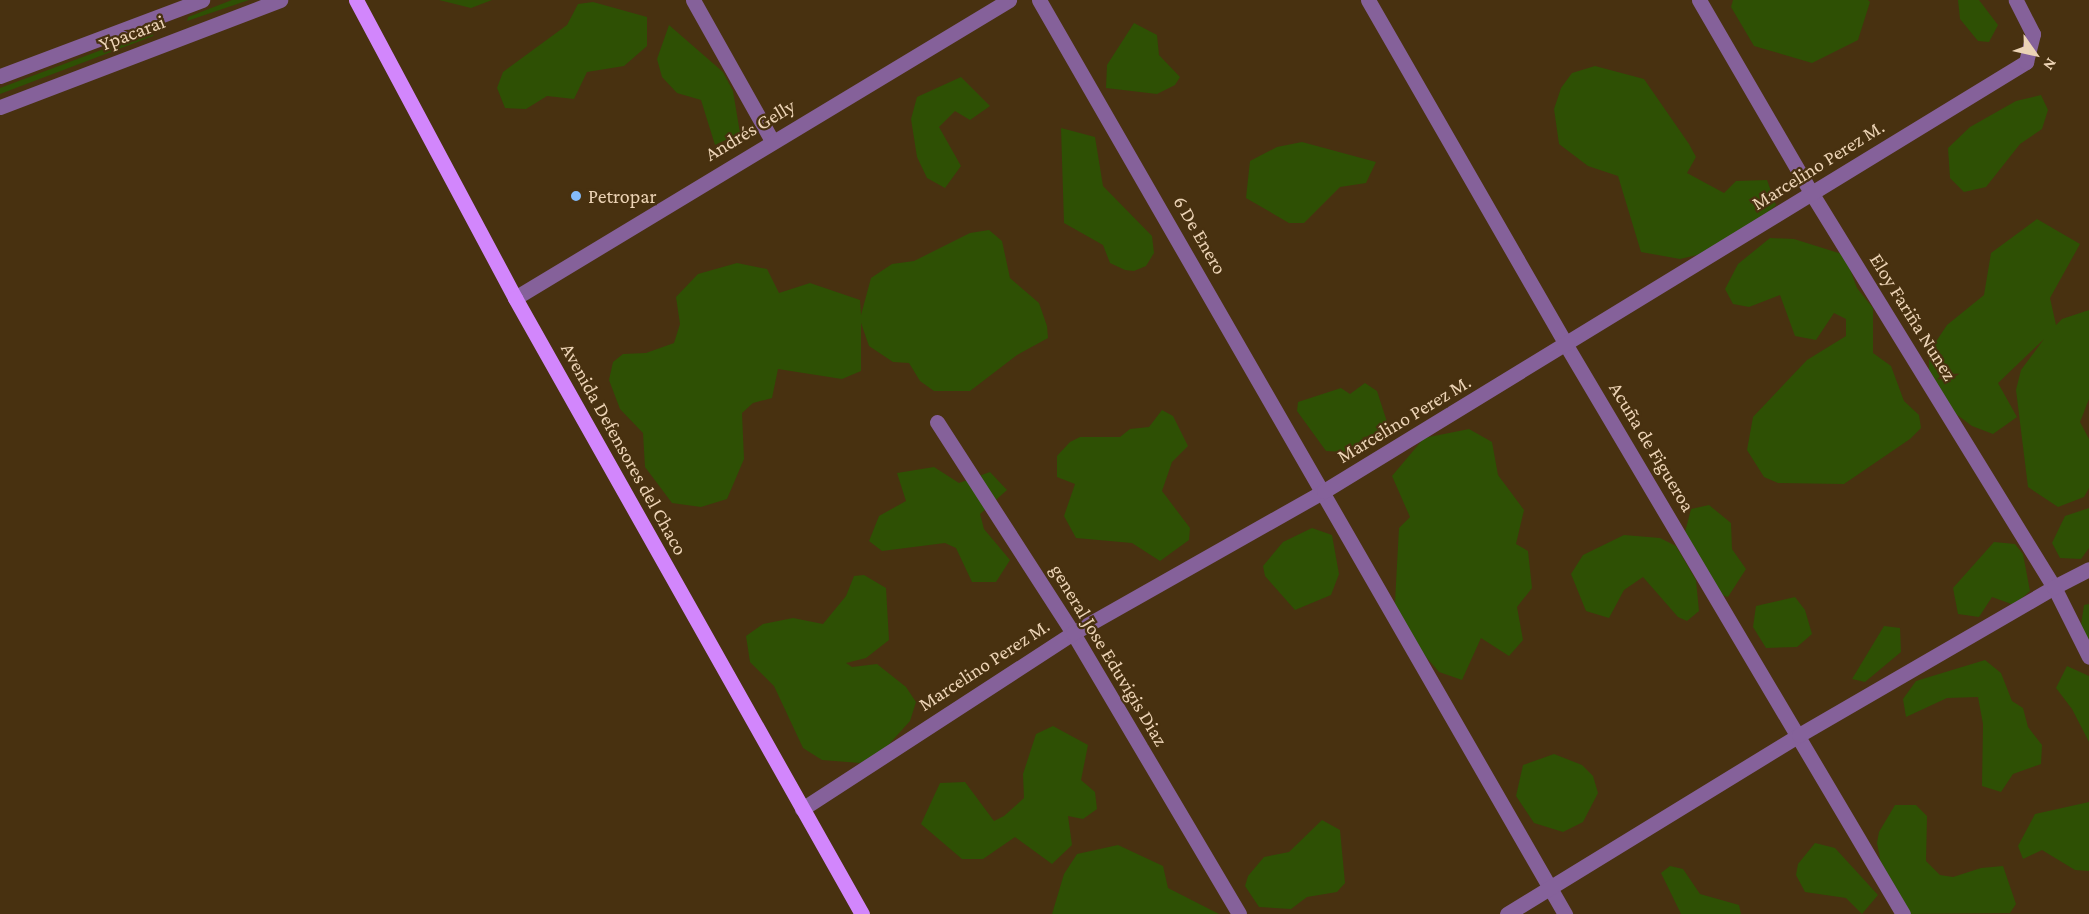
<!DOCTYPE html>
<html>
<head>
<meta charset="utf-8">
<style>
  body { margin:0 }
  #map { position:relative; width:2089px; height:914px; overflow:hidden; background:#483110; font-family:"Crimson Pro",serif }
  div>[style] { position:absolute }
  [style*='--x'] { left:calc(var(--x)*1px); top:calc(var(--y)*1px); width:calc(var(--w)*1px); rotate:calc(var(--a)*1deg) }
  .green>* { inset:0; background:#2e5004 }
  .minor>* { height:15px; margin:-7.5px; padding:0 7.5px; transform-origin:7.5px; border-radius:7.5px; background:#85619a }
  .major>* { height:15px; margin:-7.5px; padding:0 7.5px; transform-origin:7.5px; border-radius:7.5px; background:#d286fc }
  .dots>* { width:16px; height:16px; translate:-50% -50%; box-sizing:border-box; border:3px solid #483110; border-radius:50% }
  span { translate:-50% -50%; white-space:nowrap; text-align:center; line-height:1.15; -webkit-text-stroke:4.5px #483110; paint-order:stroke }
  .street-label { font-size:20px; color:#ecd3b5 }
  .poi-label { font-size:20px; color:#ecd3b5 }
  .left { translate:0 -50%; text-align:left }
  .north { position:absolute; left:2005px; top:24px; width:60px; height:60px; -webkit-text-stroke:4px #483110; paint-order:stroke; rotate:124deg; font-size:16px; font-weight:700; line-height:24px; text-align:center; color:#ecd3b5 }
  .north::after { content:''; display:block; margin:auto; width:21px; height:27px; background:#ecd3b5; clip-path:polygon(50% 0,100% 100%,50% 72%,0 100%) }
</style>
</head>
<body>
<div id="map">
  <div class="green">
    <i style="clip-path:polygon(232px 0,249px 0,187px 21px,188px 17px)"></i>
    <i style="clip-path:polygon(439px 0,492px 0,471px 8px)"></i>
    <i style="clip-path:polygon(1733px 0,1868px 0,1870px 2px,1858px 40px,1812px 63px,1754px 46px,1731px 7px)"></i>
    <i style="clip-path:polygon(1958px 0,1979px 0,1998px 25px,1989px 42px,1978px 41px,1960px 19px)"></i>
    <i style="clip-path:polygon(593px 2px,647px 17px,647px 46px,624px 66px,587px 72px,574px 99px,547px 96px,526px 109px,505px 108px,497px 88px,503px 72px,567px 25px,578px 4px)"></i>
    <i style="clip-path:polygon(1134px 23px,1157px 35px,1159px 55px,1180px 77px,1175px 85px,1157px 94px,1106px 88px,1107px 65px)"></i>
    <i style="clip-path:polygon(669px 25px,723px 72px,733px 91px,740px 133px,715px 145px,701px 100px,677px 93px,662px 77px,657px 59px)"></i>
    <i style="clip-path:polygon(152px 31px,154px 32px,153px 36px,0 94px,0 88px)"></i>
    <i style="clip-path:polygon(1595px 66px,1644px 79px,1689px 144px,1696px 157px,1687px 173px,1724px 193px,1736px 181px,1767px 180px,1776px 205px,1727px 248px,1680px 259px,1641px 252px,1618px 176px,1588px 166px,1559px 144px,1554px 109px,1561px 88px,1572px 73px)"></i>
    <i style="clip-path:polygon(961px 77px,990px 106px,970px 120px,955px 111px,939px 127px,961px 166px,945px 188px,927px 178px,917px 157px,911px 119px,917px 97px)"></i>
    <i style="clip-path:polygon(2041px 95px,2048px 110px,2042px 129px,2020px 144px,1986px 187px,1964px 192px,1950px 178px,1948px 148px,1970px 127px,2016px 101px)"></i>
    <i style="clip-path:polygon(1061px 128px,1095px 137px,1103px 186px,1152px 236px,1154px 253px,1146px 266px,1134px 271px,1125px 270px,1110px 263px,1103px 245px,1064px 223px)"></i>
    <i style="clip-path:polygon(1302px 142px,1376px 162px,1366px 183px,1340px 187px,1304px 223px,1289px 223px,1246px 198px,1250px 161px,1277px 147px)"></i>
    <i style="clip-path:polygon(2037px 219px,2080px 244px,2050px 298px,2056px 325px,2062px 319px,2089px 310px,2089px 399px,2080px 422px,2089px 439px,2089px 488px,2084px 497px,2058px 507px,2028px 487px,2016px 390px,2021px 370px,2044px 339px,1998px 383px,2017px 417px,1993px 434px,1972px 426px,1940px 402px,1929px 375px,1929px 352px,1947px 325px,1984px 295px,1991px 253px)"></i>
    <i style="clip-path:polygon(989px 230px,1002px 241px,1010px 278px,1039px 303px,1047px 326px,1048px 338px,1017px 355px,970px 391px,934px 391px,920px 381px,909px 363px,893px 362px,869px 346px,861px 323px,861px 371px,842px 379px,778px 369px,772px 398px,753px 403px,742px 413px,744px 459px,727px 499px,701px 507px,672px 503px,645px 467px,643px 433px,620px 409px,609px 380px,613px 362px,623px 354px,646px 353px,674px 343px,680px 324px,676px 297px,698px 274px,737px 263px,767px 269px,779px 293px,810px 283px,860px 300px,861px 315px,871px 278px,892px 264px,914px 261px,970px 233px)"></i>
    <i style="clip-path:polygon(1770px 238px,1794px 239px,1845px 255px,1857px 288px,1873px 308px,1873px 353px,1891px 366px,1904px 401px,1919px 415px,1921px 428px,1910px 439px,1844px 484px,1778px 483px,1764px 477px,1747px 450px,1753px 417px,1807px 360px,1846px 336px,1846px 319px,1834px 313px,1816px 340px,1795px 336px,1780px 295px,1749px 307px,1733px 304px,1725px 289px,1738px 264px)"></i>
    <i style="clip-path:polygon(1365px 383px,1377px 391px,1388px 425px,1346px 452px,1326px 451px,1297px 411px,1298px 402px,1341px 388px,1350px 394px)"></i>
    <i style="clip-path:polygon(1162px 410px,1173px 416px,1188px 446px,1172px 462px,1162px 491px,1190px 528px,1189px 540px,1160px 561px,1132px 543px,1076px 538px,1064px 516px,1075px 484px,1057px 477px,1057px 456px,1070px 442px,1080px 437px,1120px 437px,1130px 429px,1149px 427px)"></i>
    <i style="clip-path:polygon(1469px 429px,1492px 442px,1498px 475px,1524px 510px,1516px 544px,1528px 551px,1532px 588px,1517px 607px,1523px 640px,1509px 656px,1481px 638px,1462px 680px,1439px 672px,1394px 620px,1399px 528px,1410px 517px,1392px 476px,1424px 438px)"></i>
    <i style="clip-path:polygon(934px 467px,959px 483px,990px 472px,1007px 490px,980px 514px,984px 529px,1010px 560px,996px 582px,972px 582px,956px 548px,945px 543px,882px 551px,869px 541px,879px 516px,906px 501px,897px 473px)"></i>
    <i style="clip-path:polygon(1709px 505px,1731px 523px,1732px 549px,1746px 569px,1728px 597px,1707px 590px,1697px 551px,1684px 536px,1691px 509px)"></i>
    <i style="clip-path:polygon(2089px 508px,2089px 548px,2081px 559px,2060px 558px,2052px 543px,2065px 516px)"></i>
    <i style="clip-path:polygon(1312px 528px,1332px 535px,1339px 574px,1331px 595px,1295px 610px,1265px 576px,1263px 566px,1283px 542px)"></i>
    <i style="clip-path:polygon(1624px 535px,1660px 538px,1676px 546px,1696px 580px,1699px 611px,1687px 621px,1678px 617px,1643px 577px,1624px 590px,1609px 618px,1586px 611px,1571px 574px,1583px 555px)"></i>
    <i style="clip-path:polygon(1994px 542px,2015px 544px,2023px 554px,2030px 591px,2014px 605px,1992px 597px,1979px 617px,1958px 614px,1953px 588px)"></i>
    <i style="clip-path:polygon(864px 575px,886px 588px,889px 640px,866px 658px,846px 663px,852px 667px,877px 664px,906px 687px,916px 702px,910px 721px,882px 752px,860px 763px,822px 760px,803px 748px,774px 686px,750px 662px,746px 636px,763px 624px,793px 618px,823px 624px,846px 596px,854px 576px)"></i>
    <i style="clip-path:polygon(1795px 597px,1805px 610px,1812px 634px,1797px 647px,1766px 648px,1753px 627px,1756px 606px)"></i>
    <i style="clip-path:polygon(2089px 604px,2089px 647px,2080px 632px,2084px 605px)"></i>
    <i style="clip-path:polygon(1884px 626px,1900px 628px,1901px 652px,1865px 682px,1852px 679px)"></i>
    <i style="clip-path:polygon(1985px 660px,2001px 673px,2012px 701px,2023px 708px,2028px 727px,2042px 745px,2041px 764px,2013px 774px,2001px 792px,1982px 786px,1983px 724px,1978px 697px,1947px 698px,1906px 717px,1903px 699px,1916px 681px)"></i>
    <i style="clip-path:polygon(2067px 666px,2089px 676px,2089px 742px,2072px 709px,2056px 688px)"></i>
    <i style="clip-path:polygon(1053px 726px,1088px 745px,1081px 780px,1095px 792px,1097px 809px,1083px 819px,1068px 816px,1072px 845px,1052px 864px,1015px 837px,983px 859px,962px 859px,921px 824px,940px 783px,965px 782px,994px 821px,1004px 816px,1024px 798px,1023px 774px,1036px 734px)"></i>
    <i style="clip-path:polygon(1554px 754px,1582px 765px,1593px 776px,1598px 793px,1583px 822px,1563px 832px,1534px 823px,1516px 796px,1523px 765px)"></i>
    <i style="clip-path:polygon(2089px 802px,2089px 871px,2075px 870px,2042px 850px,2023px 859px,2018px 846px,2035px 814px)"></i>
    <i style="clip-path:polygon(1895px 805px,1916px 805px,1927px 816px,1926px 861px,1940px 875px,1953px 877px,1981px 868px,2003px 866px,2016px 904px,2010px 913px,1903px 914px,1888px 901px,1877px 843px,1879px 832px)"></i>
    <i style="clip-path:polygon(1322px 820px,1340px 830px,1345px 883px,1337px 892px,1307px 897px,1291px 909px,1259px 907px,1245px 886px,1248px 876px,1264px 857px,1289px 852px)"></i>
    <i style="clip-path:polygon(1815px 843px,1835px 848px,1878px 895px,1862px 914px,1846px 898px,1805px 892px,1796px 875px,1798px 864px)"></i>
    <i style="clip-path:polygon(1118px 845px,1163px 866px,1168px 888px,1219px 914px,1052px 914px,1064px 874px,1077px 854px)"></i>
    <i style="clip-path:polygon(1670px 866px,1683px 869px,1700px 894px,1739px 905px,1741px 914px,1681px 914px,1661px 873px)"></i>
  </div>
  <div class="minor">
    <i style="--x:693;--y:0;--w:162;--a:60.7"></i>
    <i style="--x:1039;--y:0;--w:1055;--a:60.08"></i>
    <i style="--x:1368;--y:0;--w:398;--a:60.1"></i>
    <i style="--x:1566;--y:345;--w:661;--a:59.36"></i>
    <i style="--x:1699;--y:0;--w:225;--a:59.8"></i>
    <i style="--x:1812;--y:194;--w:462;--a:58.4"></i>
    <i style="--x:2054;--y:587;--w:78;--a:63.4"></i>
    <i style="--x:0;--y:76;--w:216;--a:-20.6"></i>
    <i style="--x:0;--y:107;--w:300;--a:-20.9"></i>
    <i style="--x:515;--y:298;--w:577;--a:-31.1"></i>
    <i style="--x:937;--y:422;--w:251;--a:57.2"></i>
    <i style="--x:1073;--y:633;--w:326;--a:59.4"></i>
    <i style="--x:802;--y:809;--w:323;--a:-33"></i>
    <i style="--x:1073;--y:633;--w:288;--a:-29.5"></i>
    <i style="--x:1324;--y:491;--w:823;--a:-31.43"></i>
    <i style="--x:2026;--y:62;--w:29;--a:-76"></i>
    <i style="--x:2033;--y:34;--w:38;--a:-117"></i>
    <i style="--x:1507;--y:914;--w:342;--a:-31.5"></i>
    <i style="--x:1799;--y:735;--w:295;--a:-30.1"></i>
    <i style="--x:2054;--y:587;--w:39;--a:-27"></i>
  </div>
  <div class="major">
    <i style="--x:356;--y:0;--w:338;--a:61.9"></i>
    <i style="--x:515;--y:298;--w:707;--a:60.61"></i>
  </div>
  <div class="dots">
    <i style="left:576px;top:196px;background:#84bcfb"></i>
  </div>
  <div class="street-label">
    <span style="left:132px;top:33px;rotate:-21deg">Ypacarai</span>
    <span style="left:750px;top:130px;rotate:-31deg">Andrés Gelly</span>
    <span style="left:1818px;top:165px;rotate:-32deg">Marcelino Perez M.</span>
    <span style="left:1200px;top:235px;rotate:60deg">6 De Enero</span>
    <span style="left:1913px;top:317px;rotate:58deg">Eloy Fariña Nunez</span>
    <span style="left:1404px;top:419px;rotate:-31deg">Marcelino Perez M.</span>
    <span style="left:1652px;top:447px;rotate:59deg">Acuña de Figueroa</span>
    <span style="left:624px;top:449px;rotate:61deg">Avenida Defensores del Chaco</span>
    <span style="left:1109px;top:655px;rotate:59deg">general Jose Eduvigis Diaz</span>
    <span style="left:984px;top:665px;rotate:-33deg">Marcelino Perez M.</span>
  </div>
  <div class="poi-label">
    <span class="left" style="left:588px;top:196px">Petropar</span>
  </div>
  <div class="north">N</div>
</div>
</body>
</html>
